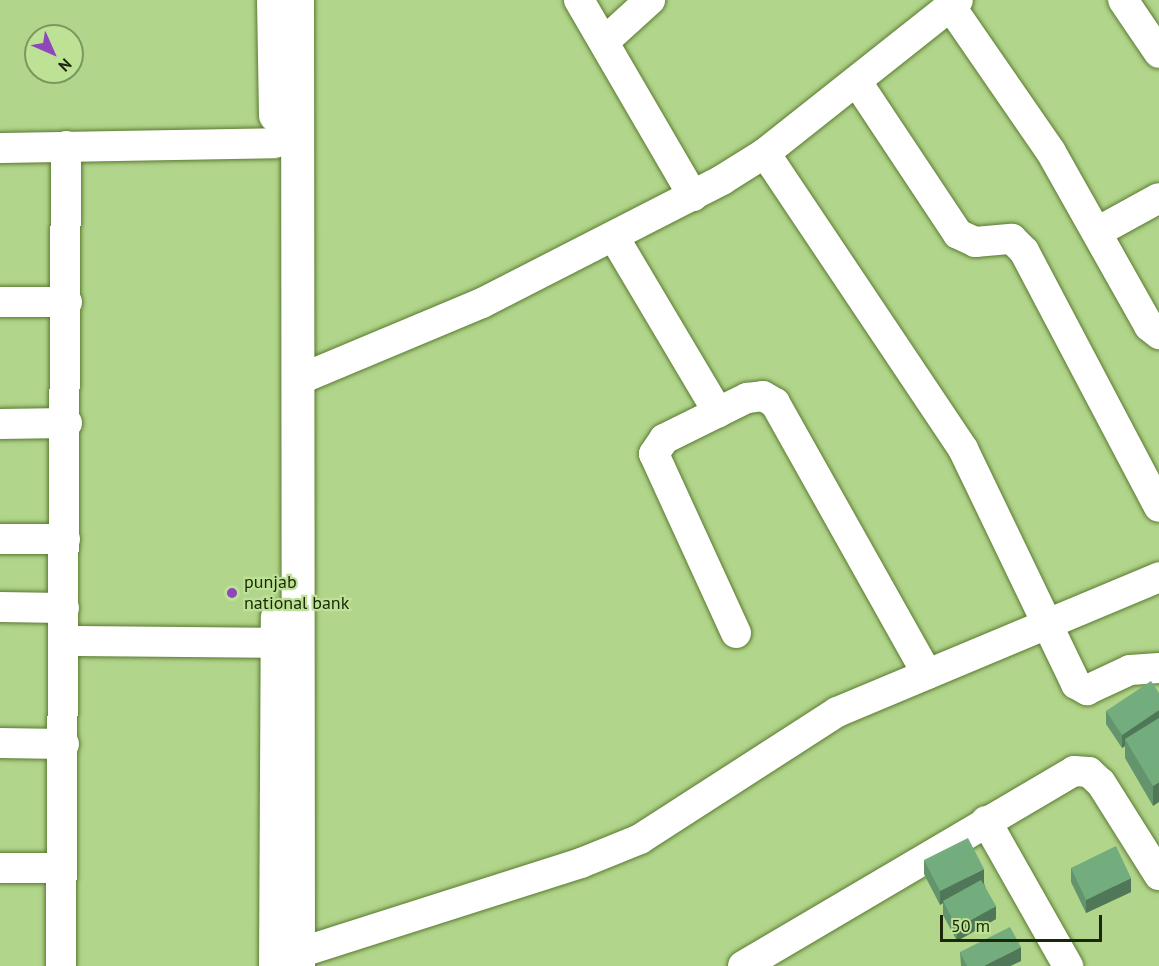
<!DOCTYPE html>
<html>
<head>
<meta charset="utf-8">
<style>
  body { margin:0 }
  #map { position:relative; width:1159px; height:966px; overflow:hidden; background:#b1d58a; font-family:"PT Sans",sans-serif }
  div>[style] { position:absolute }
  [style*='--x'] { left:calc(var(--x)*1px); top:calc(var(--y)*1px); width:calc(var(--w)*1px); rotate:calc(var(--a)*1deg) }
  .roads { filter:drop-shadow(0 0 2px #5a7a31) drop-shadow(0 0 2px #5a7a31) }
  .minor>* { height:30px; margin:-15px; padding:0 15px; transform-origin:15px; border-radius:15px; background:#fff }
  .highway>* { height:33px; margin:-16.5px; padding:0 16.5px; transform-origin:16.5px; border-radius:16.5px; background:#fff }
  .wall>* { inset:0; background:#63946c }
  .shaded-wall>* { inset:0; background:#507858 }
  .building>* { inset:0; background:#73ac7d }
  .dots>* { width:16px; height:16px; translate:-50% -50%; box-sizing:border-box; border:3px solid #bde296; border-radius:50% }
  span { translate:-50% -50%; white-space:nowrap; text-align:center; line-height:1.15; -webkit-text-stroke:4.5px #bde296; paint-order:stroke }
  .poi-label { font-size:18px; color:#1a2709 }
  .left { translate:0 -50%; text-align:left }
  .north { position:absolute; left:24px; top:24px; width:60px; height:60px; box-sizing:border-box; background:#bde296; border:2px solid #7c975e; border-radius:50%; rotate:135deg; font-size:16px; font-weight:700; line-height:24px; text-align:center; color:#1a2709 }
  .north::after { content:''; display:block; margin:auto; width:21px; height:27px; background:#8e48bc; clip-path:polygon(50% 0,100% 100%,50% 72%,0 100%) }
  .scale { position:absolute; left:940px; top:915px; width:162px; height:27px; box-sizing:border-box; border:3px solid #1a2709; border-top:0; padding-left:8px; font-size:18px; line-height:21px; white-space:nowrap; color:#1a2709; -webkit-text-stroke:4px #bde296; paint-order:stroke }
</style>
</head>
<body>
<div id="map">
  <div class="roads">
    <div class="minor">
      <i style="--x:579;--y:0;--w:227;--a:59.8"></i>
      <i style="--x:1123;--y:0;--w:64;--a:55.8"></i>
      <i style="--x:951;--y:7;--w:176;--a:55.4"></i>
      <i style="--x:1051;--y:152;--w:200;--a:60.6"></i>
      <i style="--x:1149;--y:326;--w:13;--a:39"></i>
      <i style="--x:605;--y:41;--w:61;--a:-42.3"></i>
      <i style="--x:857;--y:82;--w:182;--a:56.4"></i>
      <i style="--x:958;--y:234;--w:19;--a:25"></i>
      <i style="--x:975;--y:242;--w:37;--a:-5"></i>
      <i style="--x:1012;--y:239;--w:17;--a:45"></i>
      <i style="--x:1024;--y:251;--w:289;--a:62.2"></i>
      <i style="--x:0;--y:148;--w:275;--a:-1"></i>
      <i style="--x:765;--y:153;--w:356;--a:56.2"></i>
      <i style="--x:963;--y:449;--w:261;--a:64.3"></i>
      <i style="--x:1076;--y:684;--w:13;--a:29"></i>
      <i style="--x:1087;--y:690;--w:47;--a:-24.9"></i>
      <i style="--x:1130;--y:670;--w:29;--a:-4"></i>
      <i style="--x:1099;--y:231;--w:68;--a:-28.8"></i>
      <i style="--x:614;--y:237;--w:204;--a:59.3"></i>
      <i style="--x:0;--y:302;--w:67;--a:0"></i>
      <i style="--x:298;--y:380;--w:199;--a:-22.7"></i>
      <i style="--x:482;--y:303;--w:270;--a:-27.1"></i>
      <i style="--x:722;--y:180;--w:51;--a:-32.1"></i>
      <i style="--x:765;--y:153;--w:246;--a:-38.4"></i>
      <i style="--x:0;--y:424;--w:67;--a:-0.9"></i>
      <i style="--x:0;--y:539;--w:65;--a:0"></i>
      <i style="--x:0;--y:607;--w:64;--a:0.9"></i>
      <i style="--x:736;--y:633;--w:197;--a:-114.6"></i>
      <i style="--x:654;--y:454;--w:18;--a:-56"></i>
      <i style="--x:664;--y:439;--w:93;--a:-26.3"></i>
      <i style="--x:747;--y:398;--w:16;--a:-7"></i>
      <i style="--x:763;--y:396;--w:14;--a:30"></i>
      <i style="--x:775;--y:403;--w:311;--a:60.7"></i>
      <i style="--x:65;--y:641;--w:212;--a:0.5"></i>
      <i style="--x:0;--y:743;--w:64;--a:0.9"></i>
      <i style="--x:986;--y:821;--w:167;--a:60.5"></i>
      <i style="--x:0;--y:868;--w:62;--a:0"></i>
      <i style="--x:299;--y:953;--w:296;--a:-17.7"></i>
      <i style="--x:581;--y:863;--w:64;--a:-22.1"></i>
      <i style="--x:640;--y:839;--w:234;--a:-32.8"></i>
      <i style="--x:837;--y:712;--w:349;--a:-22.7"></i>
      <i style="--x:61;--y:966;--w:820;--a:-89.65"></i>
      <i style="--x:743;--y:966;--w:384;--a:-30.5"></i>
      <i style="--x:1074;--y:771;--w:15;--a:4"></i>
      <i style="--x:1089;--y:772;--w:16;--a:43"></i>
      <i style="--x:1101;--y:783;--w:109;--a:57.8"></i>
    </div>
    <div class="highway">
      <i style="--x:273;--y:0;--w:115;--a:89"></i>
      <i style="--x:297;--y:0;--w:966;--a:89.94"></i>
      <i style="--x:275;--y:966;--w:349;--a:-89.7"></i>
    </div>
  </div>
  <div class="wall">
    <i style="clip-path:polygon(1159px 693px,1153px 806px,1125px 758px,1125px 746px,1122px 748px,1106px 724px,1106px 711px)"></i>
    <i style="clip-path:polygon(924px 860px,984px 883px,996px 919px,957px 941px,943px 915px,943px 903px,940px 905px,924px 874px)"></i>
    <i style="clip-path:polygon(1071px 868px,1131px 892px,1086px 913px,1071px 882px)"></i>
    <i style="clip-path:polygon(960px 952px,1021px 961px,1010px 966px,961px 966px)"></i>
  </div>
  <div class="shaded-wall">
    <i style="clip-path:polygon(1159px 710px,1159px 724px,1125px 739px,1125px 746px,1122px 748px,1122px 735px)"></i>
    <i style="clip-path:polygon(1159px 782px,1159px 802px,1153px 806px,1153px 786px)"></i>
    <i style="clip-path:polygon(984px 869px,984px 883px,943px 903px,943px 901px,943px 903px,940px 905px,940px 891px)"></i>
    <i style="clip-path:polygon(1131px 878px,1131px 892px,1086px 913px,1086px 900px)"></i>
    <i style="clip-path:polygon(996px 906px,996px 919px,957px 941px,957px 928px)"></i>
    <i style="clip-path:polygon(1021px 947px,1021px 961px,1010px 966px,984px 966px)"></i>
  </div>
  <div class="building">
    <i style="clip-path:polygon(1151px 681px,1159px 693px,1159px 710px,1122px 735px,1106px 711px)"></i>
    <i style="clip-path:polygon(1159px 718px,1159px 782px,1153px 786px,1125px 739px)"></i>
    <i style="clip-path:polygon(968px 838px,984px 869px,940px 891px,924px 860px)"></i>
    <i style="clip-path:polygon(1116px 846px,1131px 878px,1086px 900px,1071px 868px)"></i>
    <i style="clip-path:polygon(981px 880px,996px 906px,957px 928px,943px 901px)"></i>
    <i style="clip-path:polygon(1010px 927px,1021px 947px,984px 966px,967px 966px,960px 952px)"></i>
  </div>
  <div class="dots">
    <i style="left:232px;top:593px;background:#8e48bc"></i>
  </div>
  <div class="poi-label">
    <span class="left" style="left:244px;top:593px">punjab<br>national bank</span>
  </div>
  <div class="north">N</div>
  <div class="scale">50 m</div>
</div>
</body>
</html>
